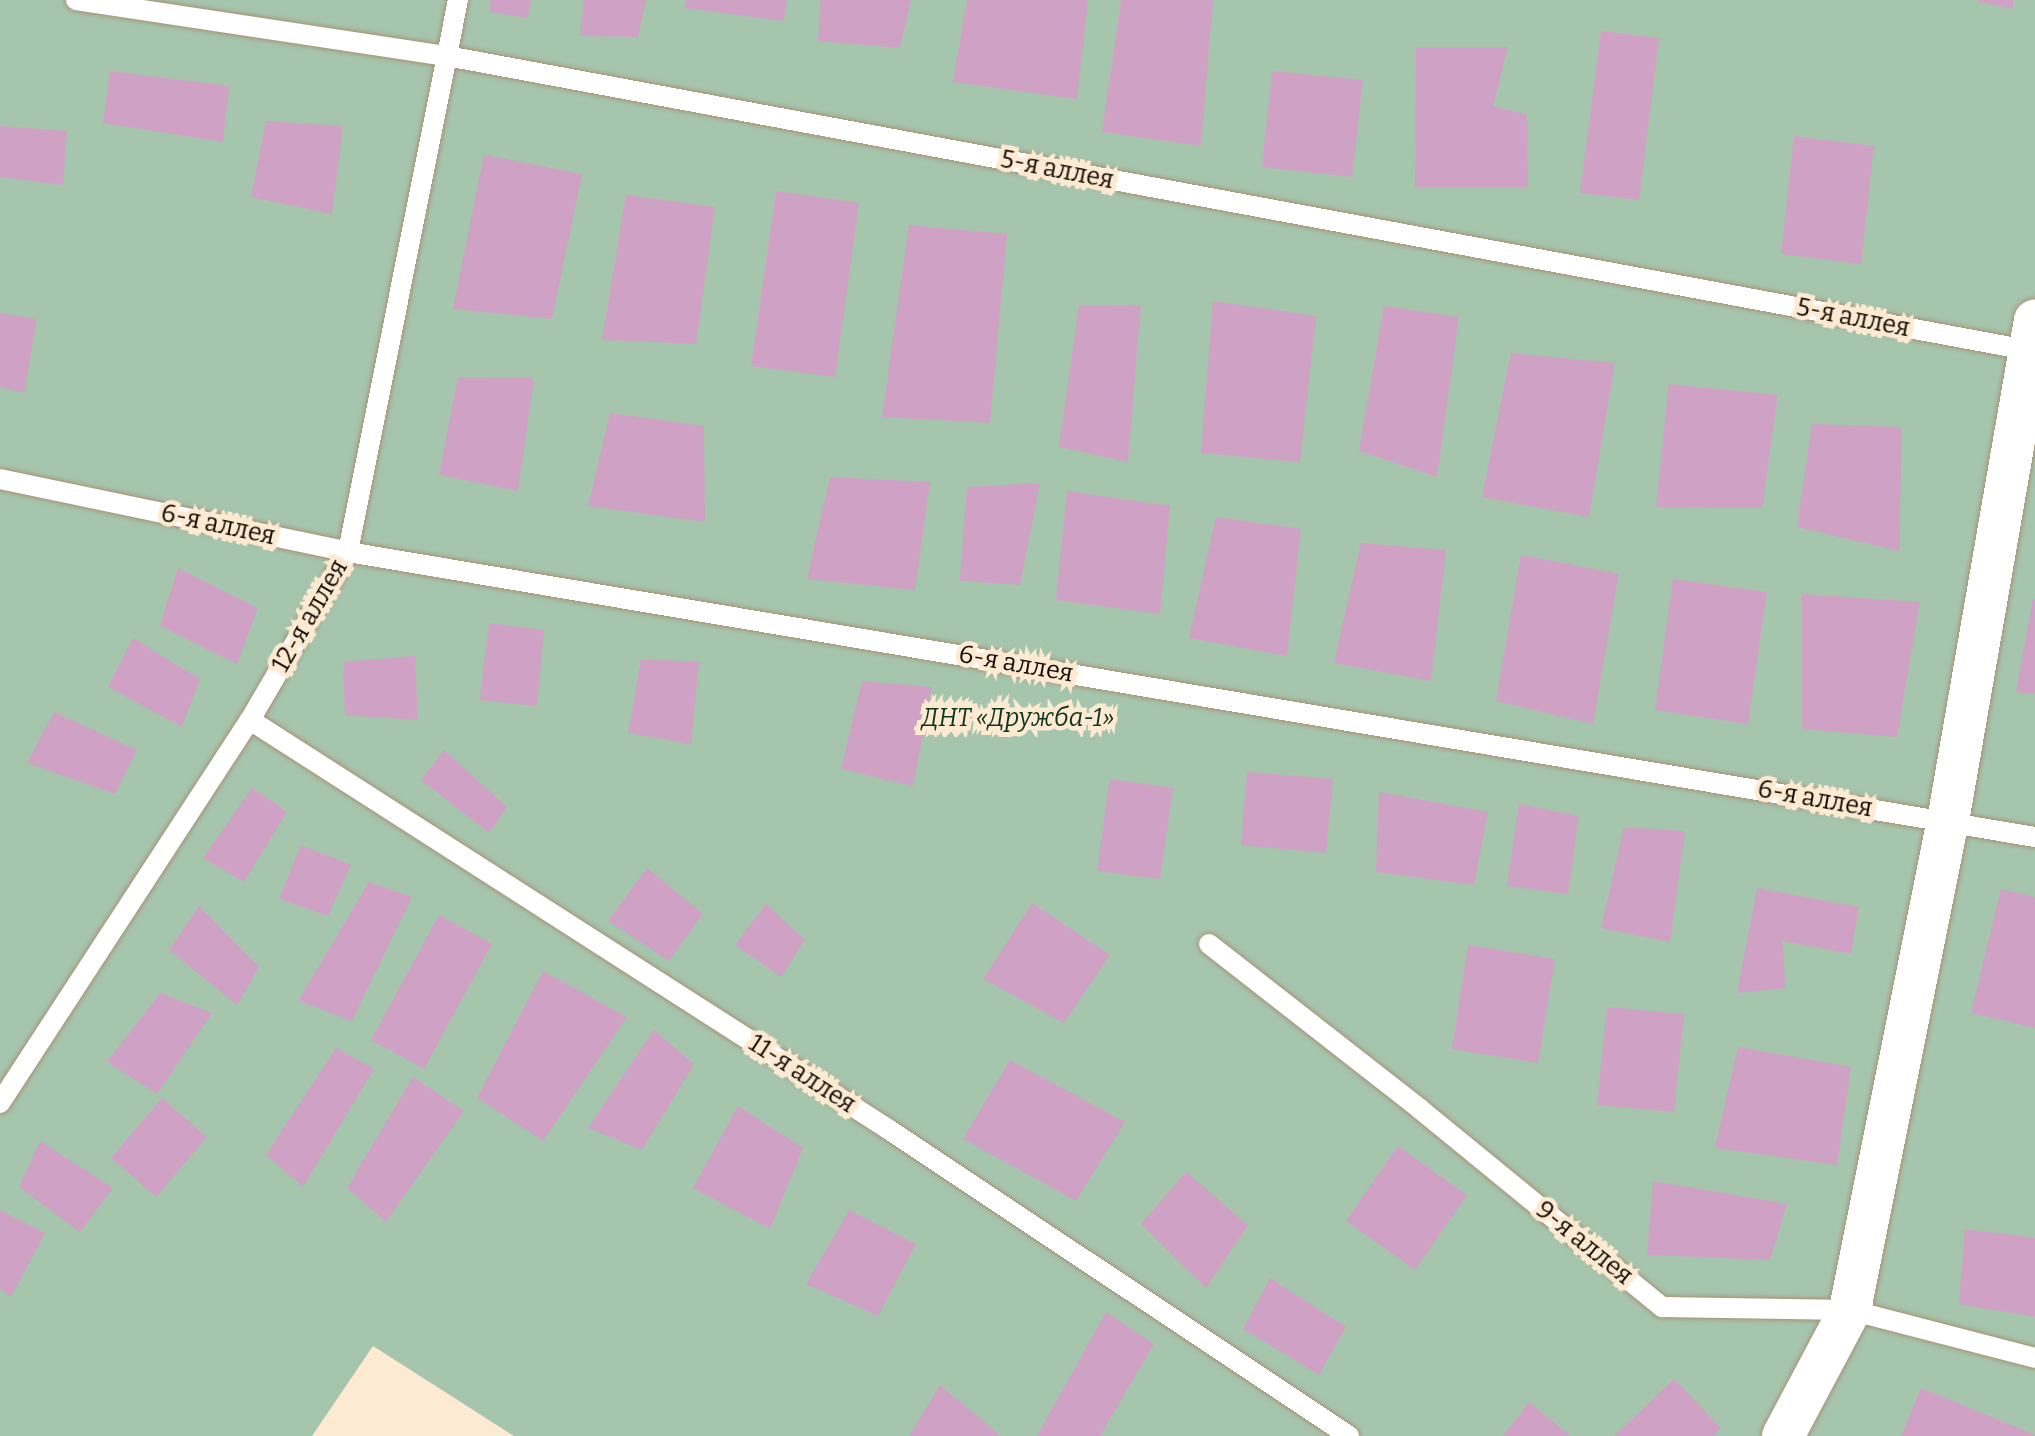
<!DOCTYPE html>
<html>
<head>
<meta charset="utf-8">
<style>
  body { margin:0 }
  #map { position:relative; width:2035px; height:1436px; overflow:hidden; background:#fdead3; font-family:Bitter,serif }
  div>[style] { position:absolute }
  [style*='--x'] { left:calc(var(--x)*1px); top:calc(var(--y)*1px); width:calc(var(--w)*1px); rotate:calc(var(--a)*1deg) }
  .green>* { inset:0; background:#a6c5ad }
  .building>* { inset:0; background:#cfa1c5 }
  .roads { filter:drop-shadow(0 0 2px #a79277) drop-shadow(0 0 2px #a79277) }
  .lane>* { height:20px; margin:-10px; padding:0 10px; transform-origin:10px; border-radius:10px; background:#fff }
  .street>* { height:42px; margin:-21px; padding:0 21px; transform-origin:21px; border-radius:21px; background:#fff }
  span { translate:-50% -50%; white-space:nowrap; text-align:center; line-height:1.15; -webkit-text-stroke:9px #fdead3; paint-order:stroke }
  .street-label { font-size:25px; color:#150d04 }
  .park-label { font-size:25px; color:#0f351c; font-style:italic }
</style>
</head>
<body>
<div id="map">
  <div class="green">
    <i style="clip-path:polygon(0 0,2035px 0,2035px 1436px,514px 1436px,373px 1346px,312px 1436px,0 1436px)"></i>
  </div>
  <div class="building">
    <i style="clip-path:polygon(491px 0,531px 0,528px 18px,489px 12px)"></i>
    <i style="clip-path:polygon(584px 0,646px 0,638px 37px,580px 36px)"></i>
    <i style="clip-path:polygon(686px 0,787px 0,784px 21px,684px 8px)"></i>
    <i style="clip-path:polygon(821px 0,911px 0,900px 48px,818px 41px)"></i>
    <i style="clip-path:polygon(967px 0,1088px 0,1077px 99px,953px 82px)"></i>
    <i style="clip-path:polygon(1121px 0,1213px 0,1201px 146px,1102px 132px)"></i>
    <i style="clip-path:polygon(1978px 0,2013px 0,2013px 9px,1978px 2px)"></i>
    <i style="clip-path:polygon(1601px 31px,1659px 38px,1639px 200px,1580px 193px)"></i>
    <i style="clip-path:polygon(1416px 47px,1508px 47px,1493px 106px,1527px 115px,1528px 187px,1415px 187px)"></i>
    <i style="clip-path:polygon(110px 71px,229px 86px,223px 142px,103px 123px)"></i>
    <i style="clip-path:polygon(1272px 71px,1363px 80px,1352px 177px,1262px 167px)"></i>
    <i style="clip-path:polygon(266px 121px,343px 126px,332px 214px,251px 197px)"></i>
    <i style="clip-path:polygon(0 126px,67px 131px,63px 185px,0 177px)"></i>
    <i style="clip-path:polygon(1794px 136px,1874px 146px,1861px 264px,1781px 254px)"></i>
    <i style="clip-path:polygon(484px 155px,582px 174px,552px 319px,453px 309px)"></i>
    <i style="clip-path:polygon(776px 191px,859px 203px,835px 377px,751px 366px)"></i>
    <i style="clip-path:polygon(626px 195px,715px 207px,696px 344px,602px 340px)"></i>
    <i style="clip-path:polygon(909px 225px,1007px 234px,990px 423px,882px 417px)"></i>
    <i style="clip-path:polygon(1213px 301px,1316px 316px,1300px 462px,1201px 453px)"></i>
    <i style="clip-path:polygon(1141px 305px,1128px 462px,1059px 447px,1079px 306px)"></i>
    <i style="clip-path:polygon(1384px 306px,1459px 317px,1437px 477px,1359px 451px)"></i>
    <i style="clip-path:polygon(0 313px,37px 319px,24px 393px,0 387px)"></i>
    <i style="clip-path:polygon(1511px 353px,1615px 363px,1589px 517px,1482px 497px)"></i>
    <i style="clip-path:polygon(458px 377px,534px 378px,518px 491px,439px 475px)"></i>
    <i style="clip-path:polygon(1669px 384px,1778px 395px,1762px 508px,1656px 507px)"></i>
    <i style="clip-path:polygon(610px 413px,704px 426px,705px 522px,588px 506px)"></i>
    <i style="clip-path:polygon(1812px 424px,1902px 427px,1899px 551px,1797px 527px)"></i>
    <i style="clip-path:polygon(830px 477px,930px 482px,915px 590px,807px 579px)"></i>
    <i style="clip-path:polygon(1040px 483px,1020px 585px,960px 581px,967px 487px)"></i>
    <i style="clip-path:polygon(1067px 491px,1170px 506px,1160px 614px,1056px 600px)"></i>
    <i style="clip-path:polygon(1216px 517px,1301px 529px,1287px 656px,1189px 638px)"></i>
    <i style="clip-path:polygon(1361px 543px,1446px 550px,1431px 681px,1334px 663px)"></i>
    <i style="clip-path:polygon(1521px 555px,1619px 574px,1593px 724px,1496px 701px)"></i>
    <i style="clip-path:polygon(178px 568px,258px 608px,237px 664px,160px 626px)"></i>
    <i style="clip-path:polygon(1673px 579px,1767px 592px,1748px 724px,1655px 710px)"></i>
    <i style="clip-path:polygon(1802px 594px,1920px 602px,1897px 737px,1802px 729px)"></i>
    <i style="clip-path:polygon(2033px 599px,2035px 599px,2035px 694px,2016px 692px)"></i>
    <i style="clip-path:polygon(489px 623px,544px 630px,537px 706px,480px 700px)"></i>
    <i style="clip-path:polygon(133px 638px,200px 679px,182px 727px,108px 687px)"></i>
    <i style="clip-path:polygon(415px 656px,418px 720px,345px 715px,343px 662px)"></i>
    <i style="clip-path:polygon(641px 659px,699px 662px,691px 744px,628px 733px)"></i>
    <i style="clip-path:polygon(862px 681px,932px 687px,913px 786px,841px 769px)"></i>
    <i style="clip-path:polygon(54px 712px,137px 750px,115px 794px,27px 763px)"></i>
    <i style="clip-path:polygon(444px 750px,507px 807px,489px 833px,421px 780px)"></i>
    <i style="clip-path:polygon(1247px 772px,1333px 779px,1326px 853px,1241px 845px)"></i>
    <i style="clip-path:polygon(1110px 779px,1173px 788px,1160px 879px,1097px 871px)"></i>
    <i style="clip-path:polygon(252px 788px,287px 812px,244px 882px,203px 858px)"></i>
    <i style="clip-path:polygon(1379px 792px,1488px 812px,1474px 885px,1376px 872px)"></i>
    <i style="clip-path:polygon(1519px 804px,1579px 816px,1568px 894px,1507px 886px)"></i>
    <i style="clip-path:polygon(1624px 827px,1685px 831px,1670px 942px,1601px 928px)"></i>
    <i style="clip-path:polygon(301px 845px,351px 865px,328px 916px,279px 899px)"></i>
    <i style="clip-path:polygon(647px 868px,703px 914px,669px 961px,608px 921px)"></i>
    <i style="clip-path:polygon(369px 882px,412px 897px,352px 1021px,298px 1001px)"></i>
    <i style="clip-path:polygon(1757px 888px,1859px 907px,1851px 954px,1782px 941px,1786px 988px,1737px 993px)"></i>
    <i style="clip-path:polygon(2001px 889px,2035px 897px,2035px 1028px,1971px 1013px)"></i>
    <i style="clip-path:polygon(1032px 903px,1110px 955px,1064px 1023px,983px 979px)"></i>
    <i style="clip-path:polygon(766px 904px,805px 940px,781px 977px,735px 945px)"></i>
    <i style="clip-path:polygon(199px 906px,259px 967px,237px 1005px,169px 950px)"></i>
    <i style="clip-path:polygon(439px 915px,492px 944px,424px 1069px,371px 1040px)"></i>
    <i style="clip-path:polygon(1468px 945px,1555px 959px,1538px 1063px,1452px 1049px)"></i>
    <i style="clip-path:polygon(543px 971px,627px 1017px,543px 1141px,477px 1098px)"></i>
    <i style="clip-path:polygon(160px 993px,212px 1013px,157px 1094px,107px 1062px)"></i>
    <i style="clip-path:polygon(1607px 1007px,1684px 1014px,1674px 1112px,1597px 1105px)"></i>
    <i style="clip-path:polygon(654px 1030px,694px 1064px,642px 1150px,588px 1128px)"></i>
    <i style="clip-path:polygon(1738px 1047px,1851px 1067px,1837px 1165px,1715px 1148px)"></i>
    <i style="clip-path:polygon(336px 1048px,374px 1069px,303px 1187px,266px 1155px)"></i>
    <i style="clip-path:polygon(1010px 1060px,1125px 1122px,1076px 1201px,963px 1139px)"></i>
    <i style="clip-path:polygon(413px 1077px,464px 1111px,386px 1222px,347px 1188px)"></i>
    <i style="clip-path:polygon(162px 1098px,207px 1137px,156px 1197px,111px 1158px)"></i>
    <i style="clip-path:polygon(738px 1106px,803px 1148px,770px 1229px,693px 1188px)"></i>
    <i style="clip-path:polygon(40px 1141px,113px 1188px,80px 1232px,19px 1187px)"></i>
    <i style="clip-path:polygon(1398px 1146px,1467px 1195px,1415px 1270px,1346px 1221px)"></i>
    <i style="clip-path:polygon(1186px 1172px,1248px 1225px,1206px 1288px,1141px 1224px)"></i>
    <i style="clip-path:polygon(1653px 1181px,1787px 1204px,1770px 1260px,1647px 1255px)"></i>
    <i style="clip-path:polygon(0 1210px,45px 1233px,11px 1297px,0 1289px)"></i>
    <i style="clip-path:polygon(849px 1210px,916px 1244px,878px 1316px,806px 1284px)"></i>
    <i style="clip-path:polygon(1965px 1229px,2035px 1238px,2035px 1317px,1959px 1304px)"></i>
    <i style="clip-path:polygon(1270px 1278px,1346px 1327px,1319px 1375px,1243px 1329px)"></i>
    <i style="clip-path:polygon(1106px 1312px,1154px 1344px,1100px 1436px,1037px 1436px)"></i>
    <i style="clip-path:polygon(1674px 1379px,1721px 1428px,1713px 1436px,1614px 1436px)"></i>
    <i style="clip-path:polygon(940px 1385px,1001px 1436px,909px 1436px)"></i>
    <i style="clip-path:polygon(1921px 1388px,2035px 1435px,2035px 1436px,1901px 1436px)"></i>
    <i style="clip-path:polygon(1529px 1402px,1571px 1436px,1503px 1436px)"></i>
  </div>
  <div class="roads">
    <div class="lane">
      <i style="--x:76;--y:0;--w:375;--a:8.6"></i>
      <i style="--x:447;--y:56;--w:1613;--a:10.54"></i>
      <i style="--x:0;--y:479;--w:356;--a:11.8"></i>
      <i style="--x:348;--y:552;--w:1711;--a:9.59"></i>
      <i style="--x:250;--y:720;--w:758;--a:32.66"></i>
      <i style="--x:888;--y:1129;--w:554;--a:33.66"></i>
      <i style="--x:1209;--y:944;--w:268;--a:38"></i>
      <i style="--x:1420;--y:1109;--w:313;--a:39.3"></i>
      <i style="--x:1662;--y:1307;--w:188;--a:0.9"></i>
      <i style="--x:1850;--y:1310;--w:191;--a:14.5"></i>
      <i style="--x:0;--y:1103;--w:457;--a:-56.9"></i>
      <i style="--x:250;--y:720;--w:194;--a:-59.7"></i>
      <i style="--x:348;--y:552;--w:563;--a:-78.73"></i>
    </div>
    <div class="street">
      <i style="--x:1783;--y:1436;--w:143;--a:-62"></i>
      <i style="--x:1850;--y:1310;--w:499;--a:-78.7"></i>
      <i style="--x:1948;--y:821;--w:508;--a:-80.15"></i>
    </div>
  </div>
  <div class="street-label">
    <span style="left:1057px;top:170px;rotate:11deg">5-я аллея</span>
    <span style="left:1853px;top:318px;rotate:11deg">5-я аллея</span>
    <span style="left:218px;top:525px;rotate:12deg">6-я аллея</span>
    <span style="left:310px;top:616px;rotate:-60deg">12-я аллея</span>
    <span style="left:1016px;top:664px;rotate:10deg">6-я аллея</span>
    <span style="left:1815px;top:799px;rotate:10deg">6-я аллея</span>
    <span style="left:802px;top:1074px;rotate:33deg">11-я аллея</span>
    <span style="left:1584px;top:1243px;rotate:39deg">9-я аллея</span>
  </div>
  <div class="park-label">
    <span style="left:1018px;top:718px">ДНТ «Дружба-1»</span>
  </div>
</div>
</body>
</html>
